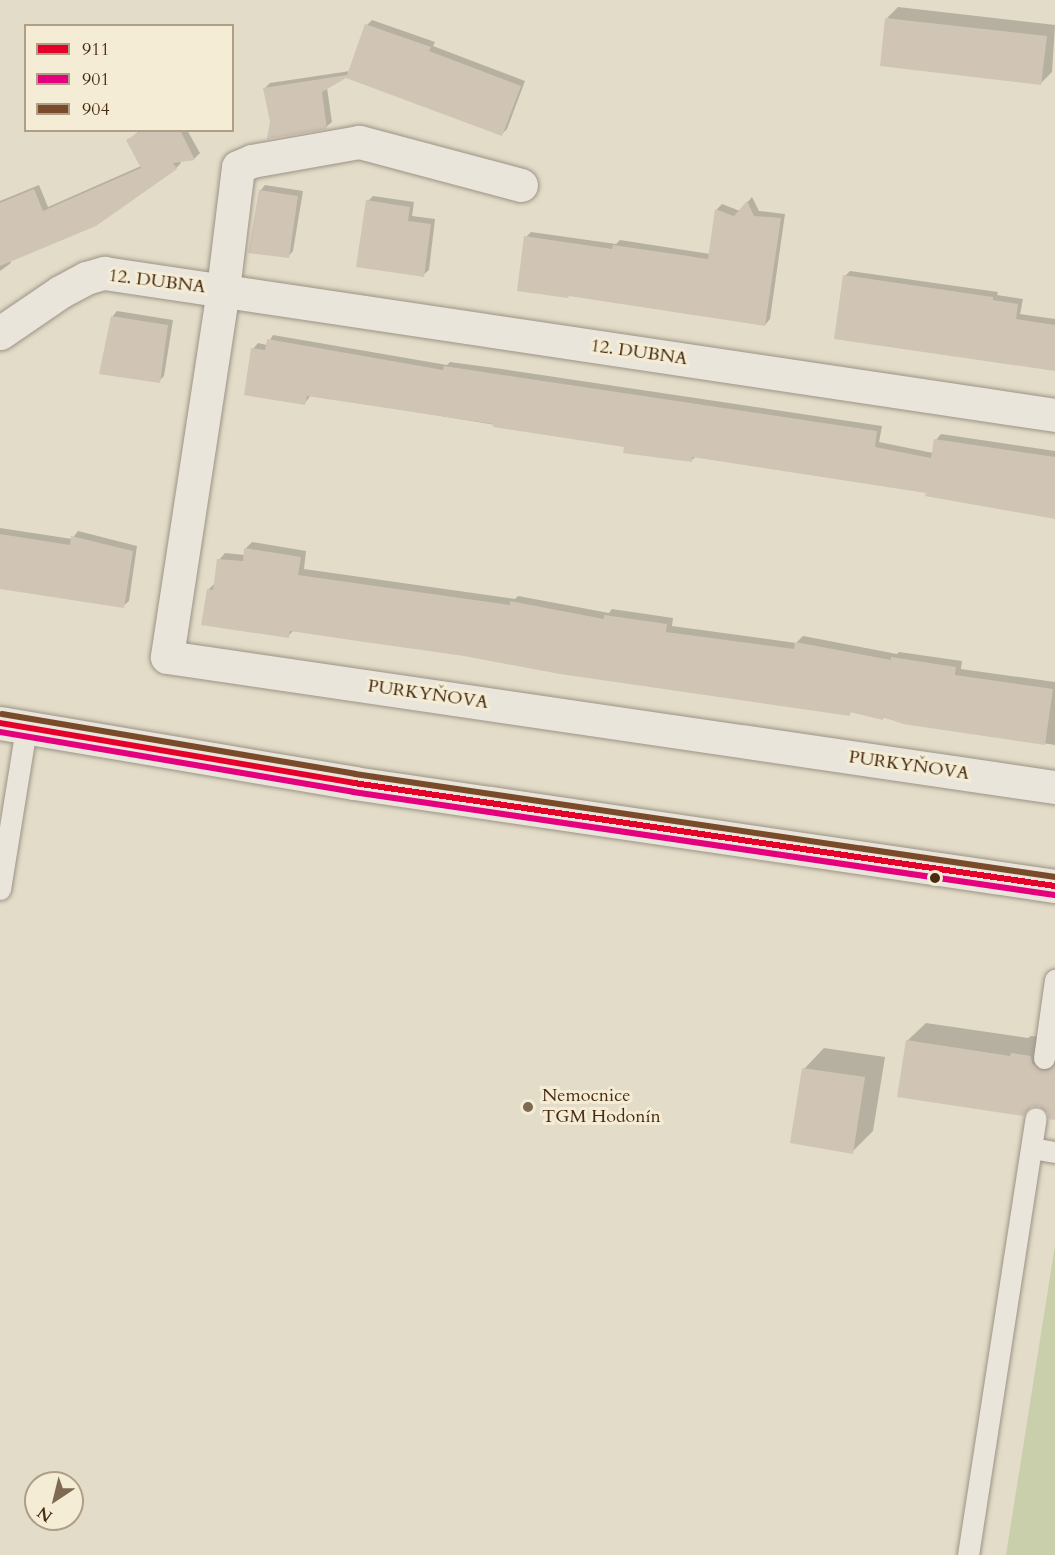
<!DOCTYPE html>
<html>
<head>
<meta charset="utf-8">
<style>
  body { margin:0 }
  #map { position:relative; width:1055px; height:1555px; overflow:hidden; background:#e3dcc8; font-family:Cardo,serif }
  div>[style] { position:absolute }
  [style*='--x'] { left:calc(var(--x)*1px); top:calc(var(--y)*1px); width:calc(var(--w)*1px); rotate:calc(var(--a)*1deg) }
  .green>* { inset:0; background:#c9cfab }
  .shadow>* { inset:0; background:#0003 }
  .building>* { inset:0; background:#d0c4b5 }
  .roads { filter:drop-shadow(0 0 2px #9c9385) drop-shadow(0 0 2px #9c9385) }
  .service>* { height:21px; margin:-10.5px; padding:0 10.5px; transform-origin:10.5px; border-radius:10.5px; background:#e9e5db }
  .minor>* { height:33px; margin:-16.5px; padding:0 16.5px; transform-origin:16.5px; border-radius:16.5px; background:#e9e5db }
  .tertiary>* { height:33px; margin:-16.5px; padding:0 16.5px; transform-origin:16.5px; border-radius:16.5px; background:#e9e5db }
  .bus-1>* { height:6px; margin:-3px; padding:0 3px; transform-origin:3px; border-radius:3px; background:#e4002b }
  .bus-2>* { height:6px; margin:-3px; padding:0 3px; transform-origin:3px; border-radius:3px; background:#e5007d }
  .bus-3>* { height:6px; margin:-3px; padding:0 3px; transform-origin:3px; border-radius:3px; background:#7a4b2a }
  .dots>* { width:16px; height:16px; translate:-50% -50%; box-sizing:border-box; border:3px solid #f4ecd4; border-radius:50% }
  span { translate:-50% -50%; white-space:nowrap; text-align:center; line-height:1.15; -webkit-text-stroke:6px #f4ecd4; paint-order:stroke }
  .street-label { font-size:18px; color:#482b13 }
  .poi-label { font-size:18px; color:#482b13 }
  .left { translate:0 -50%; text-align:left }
  .legend { position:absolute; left:24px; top:24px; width:210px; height:108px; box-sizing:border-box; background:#f4ecd4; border:2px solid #af9f87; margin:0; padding:8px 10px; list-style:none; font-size:18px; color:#482b13 }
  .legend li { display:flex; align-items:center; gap:12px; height:30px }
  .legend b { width:30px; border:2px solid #af9f87 }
  .north { position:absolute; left:24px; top:1471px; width:60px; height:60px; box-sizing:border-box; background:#f4ecd4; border:2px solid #af9f87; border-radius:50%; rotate:215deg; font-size:16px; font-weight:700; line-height:24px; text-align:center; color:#482b13 }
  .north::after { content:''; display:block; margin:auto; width:21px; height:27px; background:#7e6952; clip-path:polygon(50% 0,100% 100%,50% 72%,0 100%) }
</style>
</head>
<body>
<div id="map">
  <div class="green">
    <i style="clip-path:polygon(1055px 1245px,1055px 1555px,1006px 1555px)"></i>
  </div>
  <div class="shadow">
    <i style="clip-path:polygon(898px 7px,1055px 25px,1052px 72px,1041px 83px,887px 18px)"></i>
    <i style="clip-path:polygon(372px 20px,435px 42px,433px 46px,525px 81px,507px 129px,502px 134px,346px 77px,327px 88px,332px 122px,326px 127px,271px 122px,265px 88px,270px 83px,350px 71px,367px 25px)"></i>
    <i style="clip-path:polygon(141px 130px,187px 130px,200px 153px,195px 158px,179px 161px,181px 163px,176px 168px,10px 260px,11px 263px,0 271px,0 201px,39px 185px,48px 207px,141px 166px,128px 140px)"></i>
    <i style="clip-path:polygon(265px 185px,303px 191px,293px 251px,288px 257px,260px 191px)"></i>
    <i style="clip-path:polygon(373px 196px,414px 202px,412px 216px,435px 219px,429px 270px,423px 275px,368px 201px)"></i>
    <i style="clip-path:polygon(752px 197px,759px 211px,785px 214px,770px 319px,765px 325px,526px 237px,531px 232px,616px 244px,620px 240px,710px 254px,717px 209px,722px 204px,740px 211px)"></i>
    <i style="clip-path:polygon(850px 271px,998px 292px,997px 295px,1023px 299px,1020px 314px,1055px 319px,1055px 370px,845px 276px)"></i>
    <i style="clip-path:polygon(117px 311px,173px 320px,164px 376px,159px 381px,101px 373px,112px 317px)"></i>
    <i style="clip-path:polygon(273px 335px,447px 365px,450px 362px,502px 369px,882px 426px,879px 442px,933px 453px,936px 440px,941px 434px,1055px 451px,1055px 518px,927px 492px,696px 456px,691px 461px,626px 446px,311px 395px,305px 403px,253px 349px,258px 343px,267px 345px)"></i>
    <i style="clip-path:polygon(0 528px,72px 539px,78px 531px,137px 546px,129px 601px,123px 606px,0 588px)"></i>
    <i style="clip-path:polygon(252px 542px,306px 551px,304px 569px,515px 599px,518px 596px,609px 613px,612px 609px,673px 618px,672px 626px,796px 643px,803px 636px,897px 654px,899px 652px,962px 661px,961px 669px,1055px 682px,1055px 745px,904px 722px,852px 711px,849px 714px,464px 654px,294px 630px,288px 636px,208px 590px,215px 583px,219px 560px,225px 553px,245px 555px,246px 548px)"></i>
    <i style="clip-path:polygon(926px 1023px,1028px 1038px,1031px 1036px,1050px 1038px,1055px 1050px,1055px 1119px,1039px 1104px,1032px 1105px,1023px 1114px,907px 1041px)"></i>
    <i style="clip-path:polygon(824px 1048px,885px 1057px,873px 1131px,852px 1152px,804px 1069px)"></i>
  </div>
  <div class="building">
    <i style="clip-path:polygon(885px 18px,1047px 36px,1041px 85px,880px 66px)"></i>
    <i style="clip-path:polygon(365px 24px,431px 47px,429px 51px,521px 86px,502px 136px,346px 78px,322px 92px,327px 129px,267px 139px,270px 122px,263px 88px,347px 75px)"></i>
    <i style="clip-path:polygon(143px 130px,180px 130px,195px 160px,173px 163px,177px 169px,96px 226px,0 266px,0 203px,34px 189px,43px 211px,141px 168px,126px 140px)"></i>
    <i style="clip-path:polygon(259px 190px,298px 196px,289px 258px,248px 253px)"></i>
    <i style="clip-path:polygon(366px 200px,410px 207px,408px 221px,431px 224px,424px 277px,356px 267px)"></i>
    <i style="clip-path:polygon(747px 201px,754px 216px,781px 218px,765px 326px,569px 296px,568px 298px,517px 291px,524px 236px,612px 249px,613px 245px,708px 259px,715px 209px,734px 216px)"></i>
    <i style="clip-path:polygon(843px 275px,993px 297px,993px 300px,1018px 304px,1016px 319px,1055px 325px,1055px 371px,834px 339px)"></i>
    <i style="clip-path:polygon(111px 316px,168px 325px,160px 383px,99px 374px)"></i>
    <i style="clip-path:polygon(267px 339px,443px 370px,444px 366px,496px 374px,877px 431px,875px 447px,931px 458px,934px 439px,1055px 457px,1055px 519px,925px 496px,926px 493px,692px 457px,692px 462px,623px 453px,624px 447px,493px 427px,493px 424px,307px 396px,305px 405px,244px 395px,251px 348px,265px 350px)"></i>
    <i style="clip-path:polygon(0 534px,70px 545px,71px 536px,133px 551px,124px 608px,0 589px)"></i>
    <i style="clip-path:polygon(244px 548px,301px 557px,298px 575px,510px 605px,510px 601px,604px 619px,604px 615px,667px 624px,666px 632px,794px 649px,795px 642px,891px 660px,891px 657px,956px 667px,955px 675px,1053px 689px,1045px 745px,903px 724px,883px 717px,883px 720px,850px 712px,850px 716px,560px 674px,464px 656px,365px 642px,290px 631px,289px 638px,201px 625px,207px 589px,213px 590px,217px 559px,243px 561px)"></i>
    <i style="clip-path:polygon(906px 1040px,1010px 1056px,1011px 1053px,1031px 1056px,1032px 1063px,1042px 1070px,1049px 1070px,1055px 1064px,1055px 1120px,1049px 1119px,1048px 1113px,1039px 1106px,1031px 1106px,1023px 1116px,897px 1097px)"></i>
    <i style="clip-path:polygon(802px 1068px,865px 1077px,853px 1154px,790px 1143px)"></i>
  </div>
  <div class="roads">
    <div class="service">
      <i style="--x:0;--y:889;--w:163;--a:-80.8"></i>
      <i style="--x:1044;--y:1058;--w:79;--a:-82"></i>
      <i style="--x:1032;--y:1148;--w:23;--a:10"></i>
      <i style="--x:968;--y:1555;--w:442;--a:-81.2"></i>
    </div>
    <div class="minor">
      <i style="--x:521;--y:185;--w:168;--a:-165.1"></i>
      <i style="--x:359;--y:142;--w:109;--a:169.9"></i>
      <i style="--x:252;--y:161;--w:15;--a:157"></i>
      <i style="--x:238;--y:167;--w:124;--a:97"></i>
      <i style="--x:223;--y:290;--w:371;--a:98.7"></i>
      <i style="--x:167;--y:657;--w:897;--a:8.33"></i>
      <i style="--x:0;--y:333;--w:73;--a:-34.3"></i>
      <i style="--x:60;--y:292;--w:30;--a:-28"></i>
      <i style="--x:86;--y:278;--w:19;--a:-16"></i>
      <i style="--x:104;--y:273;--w:962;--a:8.49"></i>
    </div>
    <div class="tertiary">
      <i style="--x:0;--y:723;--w:359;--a:9.6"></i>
      <i style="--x:354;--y:783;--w:709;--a:8.36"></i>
    </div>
  </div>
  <div class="bus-1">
    <i style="--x:0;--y:723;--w:359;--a:9.6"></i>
    <i style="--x:354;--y:783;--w:709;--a:8.36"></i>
  </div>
  <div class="bus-2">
    <i style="--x:0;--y:732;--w:358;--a:9.6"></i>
    <i style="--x:353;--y:792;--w:709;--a:8.36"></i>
  </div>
  <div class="bus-3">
    <i style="--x:2;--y:714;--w:358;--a:9.6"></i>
    <i style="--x:355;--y:774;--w:708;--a:8.37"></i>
  </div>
  <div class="dots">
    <i style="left:935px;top:878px;background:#482b13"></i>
    <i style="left:528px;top:1107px;background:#7e6952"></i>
  </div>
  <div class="street-label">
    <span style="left:157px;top:282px;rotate:7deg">12. DUBNA</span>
    <span style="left:639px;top:353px;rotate:8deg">12. DUBNA</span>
    <span style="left:428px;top:695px;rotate:8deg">PURKYŇOVA</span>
    <span style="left:909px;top:766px;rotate:8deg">PURKYŇOVA</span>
  </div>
  <div class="poi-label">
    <span class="left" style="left:542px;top:1107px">Nemocnice<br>TGM Hodonín</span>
  </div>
  <ul class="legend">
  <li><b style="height:8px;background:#e4002b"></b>911</li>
  <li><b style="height:8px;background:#e5007d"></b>901</li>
  <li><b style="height:8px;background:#7a4b2a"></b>904</li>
  </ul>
  <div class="north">N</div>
</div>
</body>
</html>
